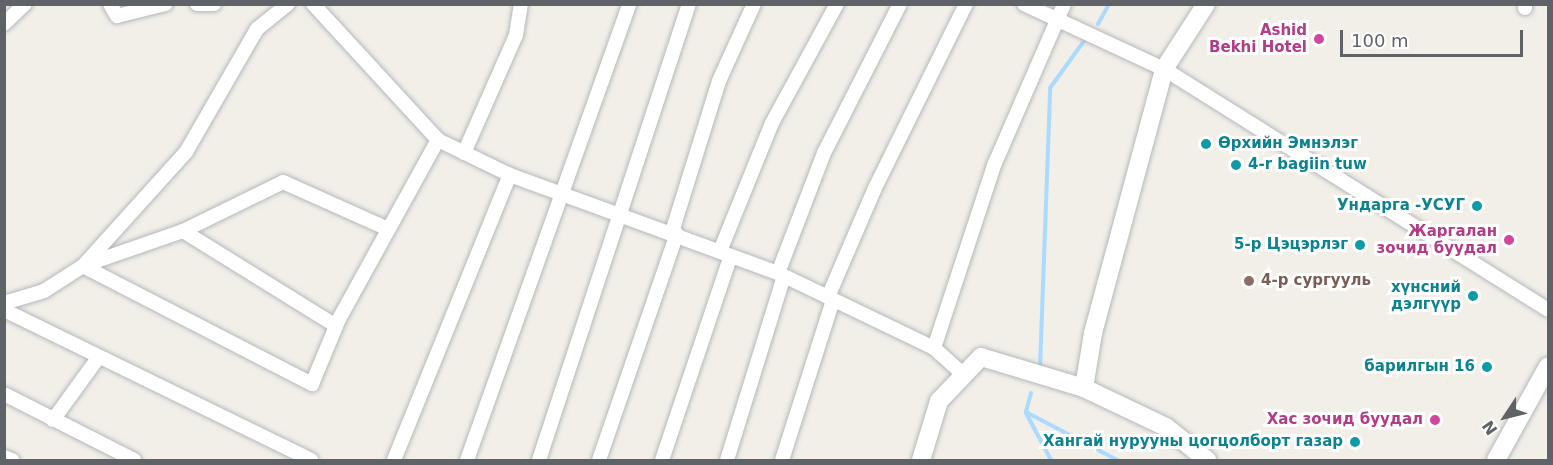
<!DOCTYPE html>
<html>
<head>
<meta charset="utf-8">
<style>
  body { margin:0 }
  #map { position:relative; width:1553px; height:465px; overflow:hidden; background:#f1efe8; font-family:"DejaVu Sans",sans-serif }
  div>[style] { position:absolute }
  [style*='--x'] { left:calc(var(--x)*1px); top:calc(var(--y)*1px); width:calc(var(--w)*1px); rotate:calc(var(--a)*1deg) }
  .stream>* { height:4px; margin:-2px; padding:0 2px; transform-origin:2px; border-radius:2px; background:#aadaff }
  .roads { filter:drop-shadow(0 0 2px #b5b8bc) drop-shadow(0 0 2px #b5b8bc) }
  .street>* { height:14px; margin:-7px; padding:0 7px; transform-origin:7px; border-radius:7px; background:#fff }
  .secondary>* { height:18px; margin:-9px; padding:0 9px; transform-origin:9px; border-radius:9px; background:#fff }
  .dots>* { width:16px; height:16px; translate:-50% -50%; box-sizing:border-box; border:3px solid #fff; border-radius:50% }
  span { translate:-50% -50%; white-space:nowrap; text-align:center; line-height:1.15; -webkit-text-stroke:6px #fff; paint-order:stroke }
  .hotel-label { font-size:15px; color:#b23c85; font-weight:700 }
  .right { translate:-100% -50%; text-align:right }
  .culture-label { font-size:15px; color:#0d838f; font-weight:700 }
  .left { translate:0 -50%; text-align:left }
  .education-label { font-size:15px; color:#785e54; font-weight:700 }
  .frame { position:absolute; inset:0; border:6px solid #5f6368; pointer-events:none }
  .north { position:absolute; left:1475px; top:387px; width:60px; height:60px; -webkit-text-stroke:4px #fff; paint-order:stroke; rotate:235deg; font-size:16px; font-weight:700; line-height:24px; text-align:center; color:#5f6368 }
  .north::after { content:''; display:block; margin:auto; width:21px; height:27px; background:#5f6368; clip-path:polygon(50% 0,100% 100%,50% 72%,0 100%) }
  .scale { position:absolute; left:1340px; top:30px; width:183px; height:27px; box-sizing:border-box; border:3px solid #5f6368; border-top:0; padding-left:8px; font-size:18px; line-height:21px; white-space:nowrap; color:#5f6368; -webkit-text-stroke:4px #fff; paint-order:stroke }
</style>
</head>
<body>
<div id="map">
  <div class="stream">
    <i style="--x:1098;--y:24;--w:23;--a:-61"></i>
    <i style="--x:1040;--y:367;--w:279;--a:-87.9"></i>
    <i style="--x:1050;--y:88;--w:58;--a:-54.1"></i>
    <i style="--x:1031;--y:393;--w:20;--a:105"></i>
    <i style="--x:1026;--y:412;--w:103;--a:27.8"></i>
    <i style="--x:1026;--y:413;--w:53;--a:62"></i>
  </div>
  <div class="roads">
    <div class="street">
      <i style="--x:110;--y:4;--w:14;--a:60"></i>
      <i style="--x:117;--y:16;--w:50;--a:-13.8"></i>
      <i style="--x:197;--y:4;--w:17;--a:0"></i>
      <i style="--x:313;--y:4;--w:185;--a:47.4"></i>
      <i style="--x:438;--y:140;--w:80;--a:25.9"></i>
      <i style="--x:510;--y:175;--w:285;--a:20.1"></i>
      <i style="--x:778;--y:273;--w:173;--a:25.7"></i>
      <i style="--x:934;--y:348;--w:39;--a:42"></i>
      <i style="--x:1024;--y:4;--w:154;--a:24.9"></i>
      <i style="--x:1164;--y:69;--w:453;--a:32.1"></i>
      <i style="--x:1525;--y:4;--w:4;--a:90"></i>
      <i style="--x:4;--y:24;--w:29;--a:-44"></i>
      <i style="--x:464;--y:153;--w:129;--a:-66.2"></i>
      <i style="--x:516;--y:35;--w:31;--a:-81"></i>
      <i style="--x:183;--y:231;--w:180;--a:31.8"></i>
      <i style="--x:672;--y:232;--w:158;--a:-72.7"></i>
      <i style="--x:719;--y:81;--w:85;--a:-65.6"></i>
      <i style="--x:720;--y:251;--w:138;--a:-67.9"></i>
      <i style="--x:772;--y:123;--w:136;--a:-61.4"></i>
      <i style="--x:85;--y:265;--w:104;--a:-19.1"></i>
      <i style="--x:183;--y:231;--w:111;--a:-26.1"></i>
      <i style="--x:283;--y:182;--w:113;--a:24.1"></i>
      <i style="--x:83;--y:266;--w:258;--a:27.3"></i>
      <i style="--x:312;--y:384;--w:70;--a:-67.4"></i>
      <i style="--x:339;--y:319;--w:205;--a:-61.1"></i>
      <i style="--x:778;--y:273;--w:129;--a:-69"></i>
      <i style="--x:824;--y:153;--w:167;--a:-63"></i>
      <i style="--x:828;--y:297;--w:116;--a:-66.7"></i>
      <i style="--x:874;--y:190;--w:208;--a:-63.7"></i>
      <i style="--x:4;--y:303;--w:42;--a:-16.7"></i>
      <i style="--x:44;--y:291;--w:46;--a:-32.7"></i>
      <i style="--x:83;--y:266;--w:154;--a:-47.9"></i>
      <i style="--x:186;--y:152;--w:142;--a:-60"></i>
      <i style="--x:257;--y:29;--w:40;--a:-39"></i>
      <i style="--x:4;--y:310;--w:342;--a:26"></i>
      <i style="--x:934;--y:348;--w:195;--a:-71.8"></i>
      <i style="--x:995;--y:163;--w:173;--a:-66.5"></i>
      <i style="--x:4;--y:394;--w:146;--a:26.9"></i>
      <i style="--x:53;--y:420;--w:77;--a:-54"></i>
      <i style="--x:4;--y:457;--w:9;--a:21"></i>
      <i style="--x:394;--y:460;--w:308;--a:-67.9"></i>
      <i style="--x:467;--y:460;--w:484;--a:-70.4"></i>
      <i style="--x:539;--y:460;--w:480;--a:-71.8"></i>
      <i style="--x:599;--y:460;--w:239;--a:-71"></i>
      <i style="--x:662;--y:460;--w:213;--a:-71.4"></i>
      <i style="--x:727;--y:460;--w:189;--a:-72.8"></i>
      <i style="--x:782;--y:460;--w:168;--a:-72.3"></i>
    </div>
    <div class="secondary">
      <i style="--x:1084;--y:388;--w:56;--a:-80.7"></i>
      <i style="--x:1093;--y:333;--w:273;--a:-74.9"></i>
      <i style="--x:1164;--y:69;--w:77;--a:-57.1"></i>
      <i style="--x:921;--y:460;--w:62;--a:-73"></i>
      <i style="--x:939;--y:401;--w:61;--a:-46.3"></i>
      <i style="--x:981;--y:357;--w:108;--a:16.8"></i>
      <i style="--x:1084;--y:388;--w:91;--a:25.4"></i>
      <i style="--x:1166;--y:427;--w:53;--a:38.8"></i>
      <i style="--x:1496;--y:460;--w:107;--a:-61"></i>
    </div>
  </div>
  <div class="dots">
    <i style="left:1319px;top:39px;background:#d1479c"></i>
    <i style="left:1206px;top:144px;background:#0f9aa8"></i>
    <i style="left:1236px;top:165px;background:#0f9aa8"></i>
    <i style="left:1477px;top:206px;background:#0f9aa8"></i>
    <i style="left:1509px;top:240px;background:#d1479c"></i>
    <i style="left:1360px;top:245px;background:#0f9aa8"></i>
    <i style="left:1249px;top:281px;background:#8d6e63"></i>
    <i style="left:1473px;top:296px;background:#0f9aa8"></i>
    <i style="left:1487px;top:367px;background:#0f9aa8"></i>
    <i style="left:1435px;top:420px;background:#d1479c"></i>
    <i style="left:1355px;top:442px;background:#0f9aa8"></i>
  </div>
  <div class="hotel-label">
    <span class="right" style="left:1307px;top:39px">Ashid<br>Bekhi Hotel</span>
    <span class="right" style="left:1497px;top:240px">Жаргалан<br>зочид буудал</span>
    <span class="right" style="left:1423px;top:420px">Хас зочид буудал</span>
  </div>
  <div class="culture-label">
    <span class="left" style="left:1218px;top:144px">Өрхийн Эмнэлэг</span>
    <span class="left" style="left:1248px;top:165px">4-r bagiin tuw</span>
    <span class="right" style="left:1465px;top:206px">Ундарга -УСУГ</span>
    <span class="right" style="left:1348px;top:245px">5-р Цэцэрлэг</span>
    <span class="right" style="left:1461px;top:296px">хүнсний<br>дэлгүүр</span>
    <span class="right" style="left:1475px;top:367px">барилгын 16</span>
    <span class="right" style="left:1343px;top:442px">Хангай нурууны цогцолборт газар</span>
  </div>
  <div class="education-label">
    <span class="left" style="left:1261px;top:281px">4-р сургууль</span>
  </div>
  <div class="frame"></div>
  <div class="north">N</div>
  <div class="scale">100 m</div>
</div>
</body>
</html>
